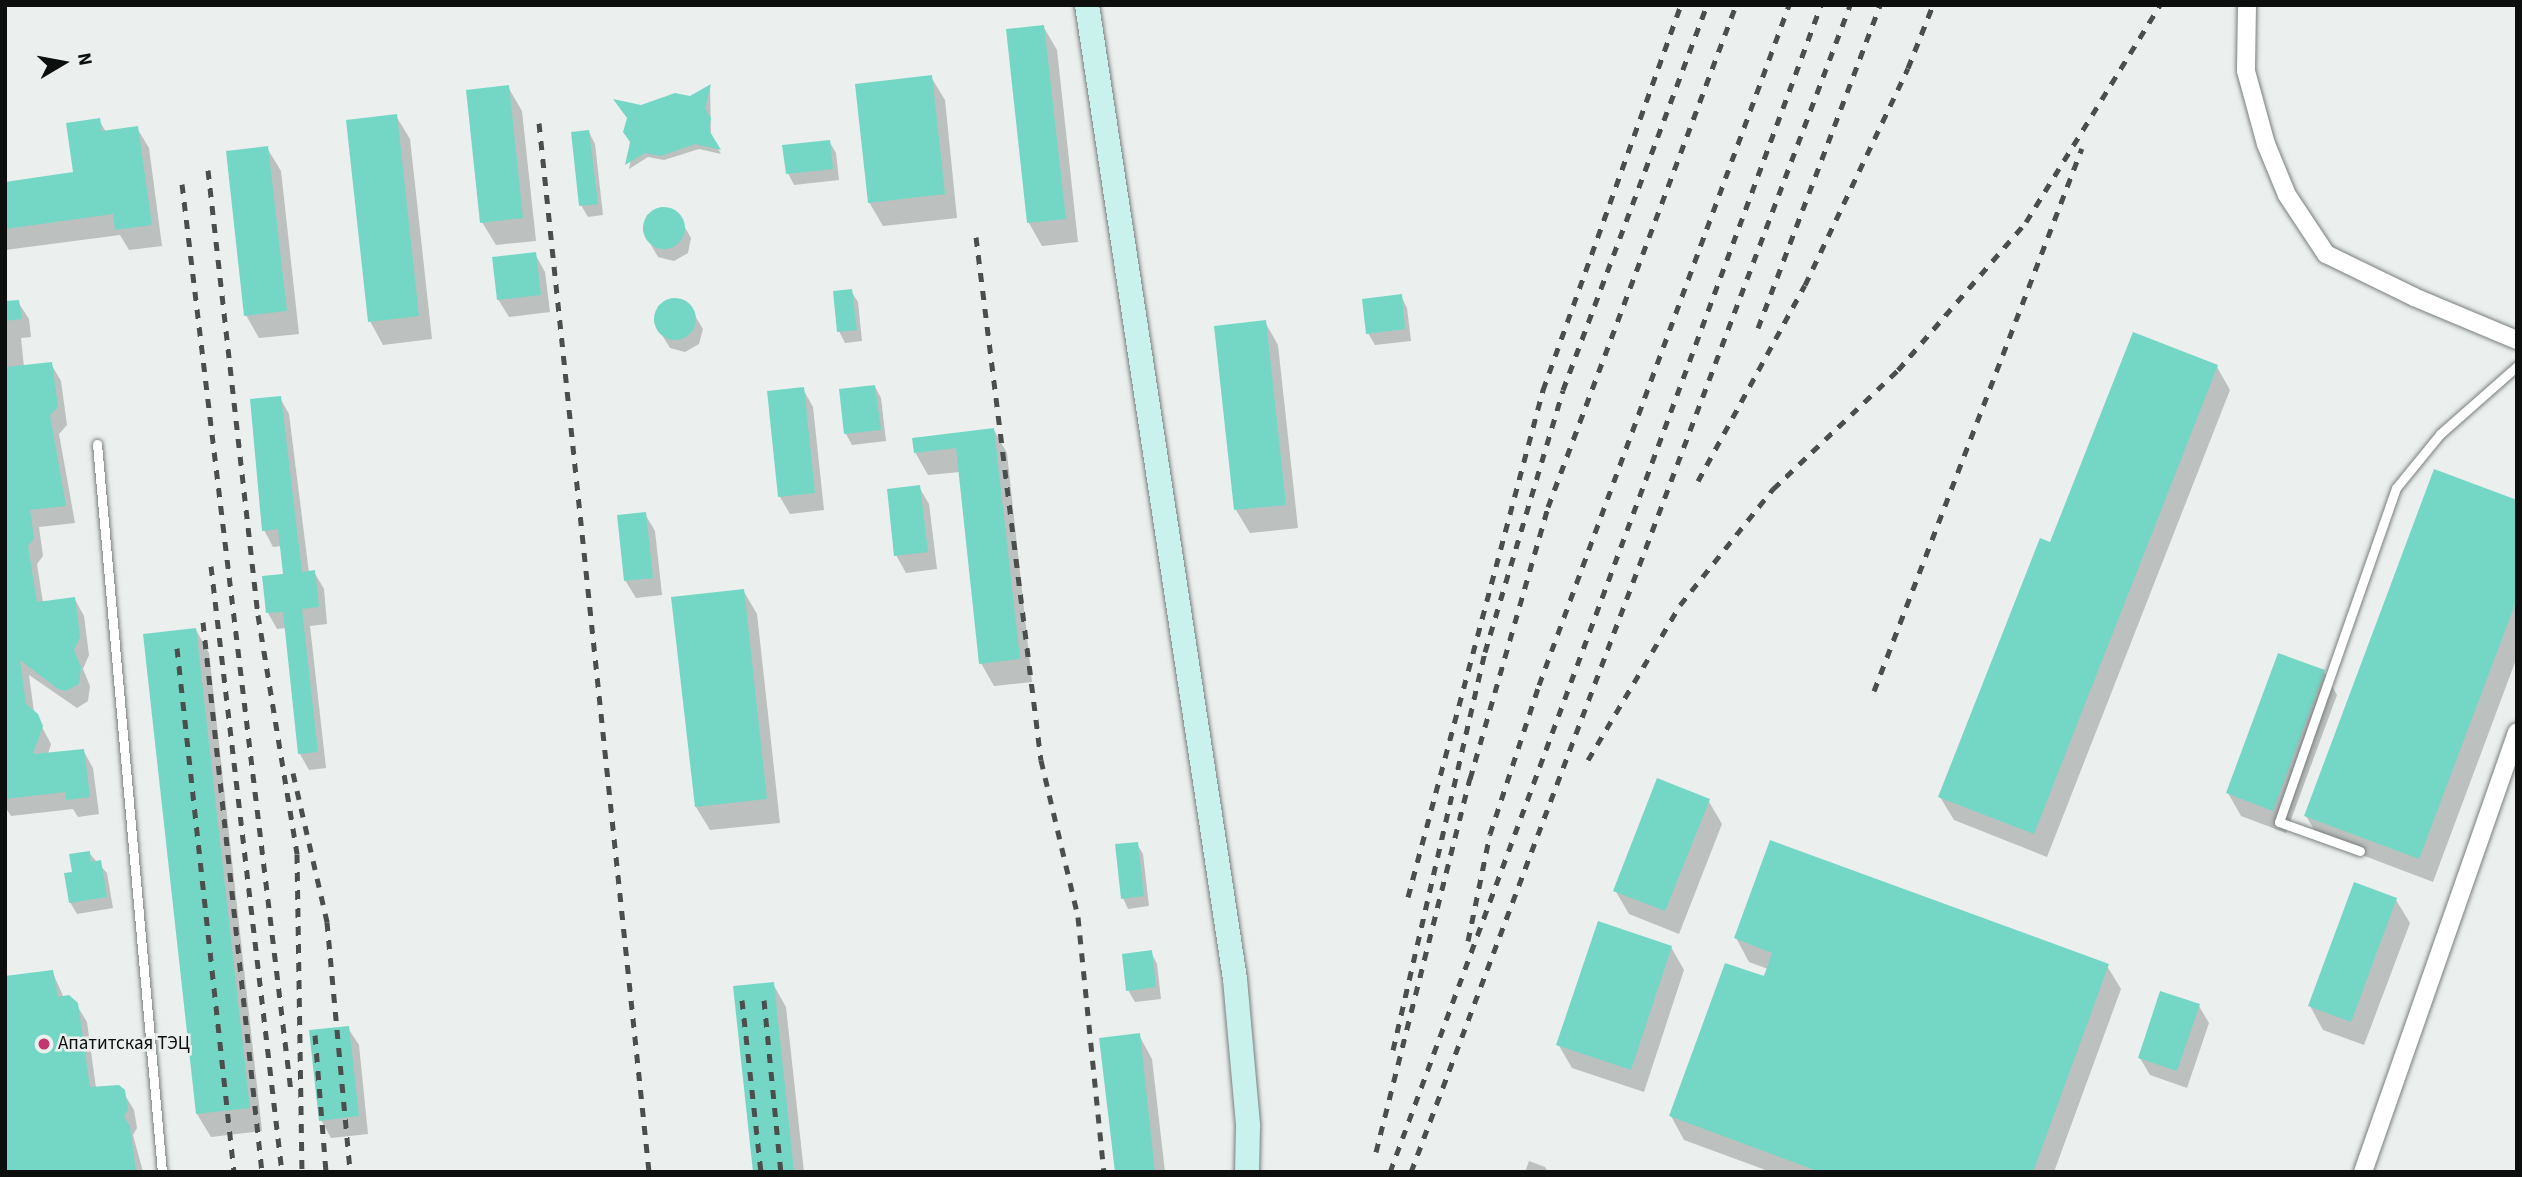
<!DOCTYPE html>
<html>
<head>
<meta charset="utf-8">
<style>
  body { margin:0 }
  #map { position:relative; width:2522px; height:1177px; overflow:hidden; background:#ebf0ef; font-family:"Source Sans 3",sans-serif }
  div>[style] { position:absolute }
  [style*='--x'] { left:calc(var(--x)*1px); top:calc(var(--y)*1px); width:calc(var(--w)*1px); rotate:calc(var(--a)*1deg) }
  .shadow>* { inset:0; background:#0003 }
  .building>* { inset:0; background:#74d7c5 }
  .round { border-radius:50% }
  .roads { filter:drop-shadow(0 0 2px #797e7d) drop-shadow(0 0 2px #797e7d) }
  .lane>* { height:9px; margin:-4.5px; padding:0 4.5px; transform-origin:4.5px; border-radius:4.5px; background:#fff }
  .street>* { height:18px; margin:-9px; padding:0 9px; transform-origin:9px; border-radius:9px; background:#fff }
  .secondary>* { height:24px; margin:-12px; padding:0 12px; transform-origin:12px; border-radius:12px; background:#c9f2ec }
  .rail>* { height:5px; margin-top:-2.5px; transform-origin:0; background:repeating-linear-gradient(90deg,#4b4e4d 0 9px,transparent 0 18px) }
  .dots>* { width:19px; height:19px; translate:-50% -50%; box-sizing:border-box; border:4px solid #ebf0ef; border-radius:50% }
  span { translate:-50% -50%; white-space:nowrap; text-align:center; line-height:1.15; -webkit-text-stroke:5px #ebf0ef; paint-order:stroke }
  .poi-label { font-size:19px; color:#0d0e0e }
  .left { translate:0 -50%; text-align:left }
  .frame { position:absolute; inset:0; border:7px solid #0d0e0e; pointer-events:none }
  .north { position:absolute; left:28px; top:28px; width:70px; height:70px; -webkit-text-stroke:5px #ebf0ef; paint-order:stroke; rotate:80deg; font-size:19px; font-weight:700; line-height:28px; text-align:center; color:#0d0e0e }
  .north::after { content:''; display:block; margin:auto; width:24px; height:32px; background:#0d0e0e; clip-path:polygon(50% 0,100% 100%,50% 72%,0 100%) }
</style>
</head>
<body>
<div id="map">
  <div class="shadow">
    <i style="clip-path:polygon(1043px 26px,1057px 50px,1078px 242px,1042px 246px,1029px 223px)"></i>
    <i style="clip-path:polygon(931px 77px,945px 100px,957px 218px,883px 226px,869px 202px)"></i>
    <i style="clip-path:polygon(710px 86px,711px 137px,721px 154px,699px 149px,664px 160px,648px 157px,629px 169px,641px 106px,691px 98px)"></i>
    <i style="clip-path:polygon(508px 87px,522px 111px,536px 241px,496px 245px,482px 222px)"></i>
    <i style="clip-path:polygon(396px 116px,410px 139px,432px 339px,383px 345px,370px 321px)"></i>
    <i style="clip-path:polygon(99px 120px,106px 132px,137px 128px,149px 148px,162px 246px,129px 250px,120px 235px,5px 250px,5px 184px,75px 174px)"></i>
    <i style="clip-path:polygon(589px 132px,595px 144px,603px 215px,588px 217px,581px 205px)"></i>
    <i style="clip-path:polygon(829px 141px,836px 153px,839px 180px,794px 185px,788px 173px)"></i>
    <i style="clip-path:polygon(267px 148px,281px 171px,299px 334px,259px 338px,246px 315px)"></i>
    <i style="clip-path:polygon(661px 207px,676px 212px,691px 238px,688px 253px,674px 261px,658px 257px,643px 231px,647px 215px)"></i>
    <i style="clip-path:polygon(535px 254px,545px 272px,550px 312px,509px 317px,498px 299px)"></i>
    <i style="clip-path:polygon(851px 291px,858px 302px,862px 341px,845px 343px,839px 331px)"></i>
    <i style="clip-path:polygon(1401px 296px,1407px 308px,1411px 341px,1375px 345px,1368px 333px)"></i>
    <i style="clip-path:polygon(672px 298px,687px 303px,703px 329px,699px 344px,685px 352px,670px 348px,654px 322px,658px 306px)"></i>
    <i style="clip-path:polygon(18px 302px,29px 319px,31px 337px,21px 338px,24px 367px,51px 364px,61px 381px,67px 425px,59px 434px,75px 523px,39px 527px,43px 556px,37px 564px,43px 603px,74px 598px,84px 616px,89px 655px,83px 669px,90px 686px,88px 701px,77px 708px,29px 675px,34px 712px,51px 744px,48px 754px,83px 750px,93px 768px,99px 814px,78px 817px,73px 809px,11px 816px,5px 807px,5px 303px)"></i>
    <i style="clip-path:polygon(1265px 322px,1278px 345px,1298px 528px,1250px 533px,1236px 510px)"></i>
    <i style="clip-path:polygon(2217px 367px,2230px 390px,2047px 857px,1954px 820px,1940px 797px)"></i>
    <i style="clip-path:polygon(875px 387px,881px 398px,886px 441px,852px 445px,846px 434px)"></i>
    <i style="clip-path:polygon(803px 389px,813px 407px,824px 510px,790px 514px,780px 497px)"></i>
    <i style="clip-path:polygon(280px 398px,289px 414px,309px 573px,314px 572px,324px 589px,327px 624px,310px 626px,326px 768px,309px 770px,300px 754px,286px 628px,277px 629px,268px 613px,285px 576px,281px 546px,273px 547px,264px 530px)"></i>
    <i style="clip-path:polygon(994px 430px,1007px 453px,1032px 682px,994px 686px,981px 663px,960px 472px,928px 475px,915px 452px)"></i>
    <i style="clip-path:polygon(919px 487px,929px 504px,937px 569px,906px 573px,896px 555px)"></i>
    <i style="clip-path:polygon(2517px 502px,2517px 657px,2433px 882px,2320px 839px,2306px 816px)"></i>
    <i style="clip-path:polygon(645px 514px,655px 531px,662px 595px,636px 598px,625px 580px)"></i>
    <i style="clip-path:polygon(743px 590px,757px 614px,780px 823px,710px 830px,696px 807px)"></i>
    <i style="clip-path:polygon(196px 630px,209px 653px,262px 1131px,211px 1137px,197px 1114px)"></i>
    <i style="clip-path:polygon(2324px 672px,2337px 695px,2286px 833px,2241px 816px,2228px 793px)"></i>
    <i style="clip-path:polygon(1708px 800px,1722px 824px,1679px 934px,1629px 914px,1615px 890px)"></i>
    <i style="clip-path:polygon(1137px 844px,1143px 854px,1149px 906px,1128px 909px,1123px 898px)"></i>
    <i style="clip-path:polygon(89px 853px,107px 873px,113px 908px,77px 914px,70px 902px,74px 873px)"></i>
    <i style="clip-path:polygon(2396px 900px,2410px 923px,2364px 1045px,2323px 1030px,2310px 1006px)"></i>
    <i style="clip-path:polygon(1736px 938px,2107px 966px,2121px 989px,2054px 1172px,1771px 1172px,1684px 1140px,1671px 1116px,1768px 969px,1749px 962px)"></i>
    <i style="clip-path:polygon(1671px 947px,1684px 970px,1644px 1092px,1572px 1068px,1558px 1044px)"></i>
    <i style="clip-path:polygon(1151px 952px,1157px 964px,1161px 999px,1135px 1002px,1128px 990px)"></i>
    <i style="clip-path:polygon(52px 971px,64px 998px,76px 1004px,87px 1022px,96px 1088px,123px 1092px,134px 1110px,137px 1128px,133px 1135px,143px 1172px,5px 1172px)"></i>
    <i style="clip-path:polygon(773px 984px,786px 1007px,804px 1172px,755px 1172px)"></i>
    <i style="clip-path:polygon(2199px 1006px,2209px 1023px,2187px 1088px,2150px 1075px,2140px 1058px)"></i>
    <i style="clip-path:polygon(348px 1028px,359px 1045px,368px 1134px,331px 1138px,321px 1120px)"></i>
    <i style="clip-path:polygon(1139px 1035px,1152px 1059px,1165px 1172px,1116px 1172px)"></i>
    <i style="clip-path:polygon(1529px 1161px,1545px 1167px,1548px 1172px,1525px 1172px)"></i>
  </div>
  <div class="building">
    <i style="clip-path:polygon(1044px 25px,1066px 219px,1027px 223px,1006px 29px)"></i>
    <i style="clip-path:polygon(932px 75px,945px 194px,868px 203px,855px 84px)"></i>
    <i style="clip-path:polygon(711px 84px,705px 109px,711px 118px,709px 130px,721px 150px,695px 144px,661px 156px,645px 153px,625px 165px,630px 142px,623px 132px,627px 118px,613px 99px,641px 105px,675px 93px,690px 96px)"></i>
    <i style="clip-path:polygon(509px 85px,523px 218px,480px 223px,466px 90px)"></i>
    <i style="clip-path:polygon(397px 114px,419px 316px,368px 322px,346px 120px)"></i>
    <i style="clip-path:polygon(100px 118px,102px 131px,138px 126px,152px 225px,115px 230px,113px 214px,5px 229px,5px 182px,73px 172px,66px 123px)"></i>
    <i style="clip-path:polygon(589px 130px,598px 204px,579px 206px,571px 132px)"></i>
    <i style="clip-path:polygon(830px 140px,833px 169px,786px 174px,782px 145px)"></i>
    <i style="clip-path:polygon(268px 146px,287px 311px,244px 316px,226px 151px)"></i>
    <i class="round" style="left:643px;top:207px;width:42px;height:42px"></i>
    <i style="clip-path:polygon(536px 252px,541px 295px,497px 300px,492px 257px)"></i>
    <i style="clip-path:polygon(852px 289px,857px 330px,837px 332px,833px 291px)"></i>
    <i style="clip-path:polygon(1402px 294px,1405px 329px,1366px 334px,1362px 299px)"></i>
    <i class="round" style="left:654px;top:298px;width:42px;height:42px"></i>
    <i style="clip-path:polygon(19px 300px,22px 319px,5px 321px,5px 301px)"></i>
    <i style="clip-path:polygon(1266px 320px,1286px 505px,1234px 510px,1214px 326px)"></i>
    <i style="clip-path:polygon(2133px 332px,2218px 365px,2034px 834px,1938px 797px,2040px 538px,2050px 542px)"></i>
    <i style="clip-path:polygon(52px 362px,58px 407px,50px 415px,66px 506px,30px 510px,34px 538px,28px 546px,37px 602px,75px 597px,80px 637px,74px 650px,81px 667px,79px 684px,66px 691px,58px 689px,20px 660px,26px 704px,38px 714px,43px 726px,33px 754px,84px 749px,90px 797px,66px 800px,65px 792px,5px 799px,5px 367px)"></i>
    <i style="clip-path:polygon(875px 385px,881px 430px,844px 434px,839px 389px)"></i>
    <i style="clip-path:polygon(804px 387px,815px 493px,778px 497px,767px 391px)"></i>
    <i style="clip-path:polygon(281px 396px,302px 572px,315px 570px,319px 607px,302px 609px,318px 752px,298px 754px,283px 612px,266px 613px,262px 576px,283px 574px,278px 529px,262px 531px,250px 399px)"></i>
    <i style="clip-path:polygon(994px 428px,1020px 659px,979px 664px,956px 448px,914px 453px,912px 438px)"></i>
    <i style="clip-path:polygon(2434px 469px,2517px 500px,2517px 599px,2419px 859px,2304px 816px)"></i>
    <i style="clip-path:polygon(920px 485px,928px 552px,894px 556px,887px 489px)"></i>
    <i style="clip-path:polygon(646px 512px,653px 578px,624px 581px,617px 515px)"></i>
    <i style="clip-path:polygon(744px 589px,767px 799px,695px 807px,671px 597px)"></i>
    <i style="clip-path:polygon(196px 628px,250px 1108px,196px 1114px,143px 634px)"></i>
    <i style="clip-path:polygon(2278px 653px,2325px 670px,2273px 811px,2226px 793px)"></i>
    <i style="clip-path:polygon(1657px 778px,1710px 799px,1665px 911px,1613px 891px)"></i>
    <i style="clip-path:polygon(1770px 840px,2109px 964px,2033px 1172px,1820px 1172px,1669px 1116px,1725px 963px,1764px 976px,1772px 953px,1734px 938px)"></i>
    <i style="clip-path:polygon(1138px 842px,1144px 896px,1121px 899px,1115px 844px)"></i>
    <i style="clip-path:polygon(90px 851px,91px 862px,101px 860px,107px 897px,69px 903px,64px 873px,72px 872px,69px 854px)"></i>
    <i style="clip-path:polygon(2354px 882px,2397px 898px,2351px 1022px,2308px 1006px)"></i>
    <i style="clip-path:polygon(1598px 921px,1672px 946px,1631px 1070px,1556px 1045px)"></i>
    <i style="clip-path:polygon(1152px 950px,1156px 987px,1126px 991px,1122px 954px)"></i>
    <i style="clip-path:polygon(53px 970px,58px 997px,69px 995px,78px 1003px,90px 1087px,119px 1085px,125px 1090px,128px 1109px,124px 1117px,130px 1126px,136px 1172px,5px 1172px,5px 976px)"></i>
    <i style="clip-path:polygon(774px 982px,794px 1172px,753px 1172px,733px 986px)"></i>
    <i style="clip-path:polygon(2160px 991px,2200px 1004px,2177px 1071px,2138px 1058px)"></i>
    <i style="clip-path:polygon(349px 1026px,359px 1116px,319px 1121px,309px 1030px)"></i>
    <i style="clip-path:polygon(1140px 1033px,1155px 1172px,1115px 1172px,1099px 1038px)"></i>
  </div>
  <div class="roads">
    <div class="lane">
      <i style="--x:97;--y:444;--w:731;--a:84.9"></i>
      <i style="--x:2360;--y:851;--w:86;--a:-160.3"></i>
      <i style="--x:2279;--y:822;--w:354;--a:-70.7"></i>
      <i style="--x:2396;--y:488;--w:70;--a:-50.8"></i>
      <i style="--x:2440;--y:434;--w:103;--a:-41.4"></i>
    </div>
    <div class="street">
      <i style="--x:2247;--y:5;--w:66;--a:90.9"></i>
      <i style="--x:2246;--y:71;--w:76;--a:74.7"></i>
      <i style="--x:2266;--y:144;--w:55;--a:67.6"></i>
      <i style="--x:2287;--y:195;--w:71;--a:56.5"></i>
      <i style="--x:2326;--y:254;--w:98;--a:26"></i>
      <i style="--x:2414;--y:297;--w:112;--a:22.7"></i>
      <i style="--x:2363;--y:1172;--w:466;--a:-70.7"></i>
    </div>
    <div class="secondary">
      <i style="--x:1087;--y:5;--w:985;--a:81.36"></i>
      <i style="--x:1235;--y:979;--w:148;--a:84.9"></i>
      <i style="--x:1248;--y:1126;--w:46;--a:91.2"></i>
    </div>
  </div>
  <div class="rail">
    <i style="--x:539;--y:123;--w:1055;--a:84.01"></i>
    <i style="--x:208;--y:170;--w:448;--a:83.6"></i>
    <i style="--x:258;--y:615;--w:242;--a:80.7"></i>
    <i style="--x:297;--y:854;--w:318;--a:89.1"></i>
    <i style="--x:182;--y:184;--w:915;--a:83.15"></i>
    <i style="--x:976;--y:237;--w:527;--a:82.92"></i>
    <i style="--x:1041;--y:760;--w:161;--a:76.7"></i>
    <i style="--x:1078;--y:917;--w:256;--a:84.2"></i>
    <i style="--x:1758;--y:328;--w:345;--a:-69.3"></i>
    <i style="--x:1698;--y:481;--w:223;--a:-61.4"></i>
    <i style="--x:1805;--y:285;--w:240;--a:-64.6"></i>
    <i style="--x:1908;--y:68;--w:68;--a:-68.4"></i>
    <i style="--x:211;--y:566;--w:610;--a:83.32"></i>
    <i style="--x:203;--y:622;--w:553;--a:83.88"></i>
    <i style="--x:177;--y:648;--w:527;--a:83.79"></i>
    <i style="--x:1874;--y:691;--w:581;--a:-69.04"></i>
    <i style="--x:1588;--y:760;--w:180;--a:-59.3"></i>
    <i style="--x:1680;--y:605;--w:149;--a:-51.3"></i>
    <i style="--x:1773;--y:489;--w:173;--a:-43.6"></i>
    <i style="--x:1898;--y:370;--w:196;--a:-49.1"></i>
    <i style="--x:2026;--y:222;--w:255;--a:-58.3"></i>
    <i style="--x:293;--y:773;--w:153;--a:77.1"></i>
    <i style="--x:327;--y:922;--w:251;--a:84.7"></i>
    <i style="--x:1408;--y:897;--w:525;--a:-75.09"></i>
    <i style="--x:1543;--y:390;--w:409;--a:-70.3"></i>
    <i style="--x:1468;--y:941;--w:109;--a:-78.4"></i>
    <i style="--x:1490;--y:834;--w:157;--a:-71.8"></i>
    <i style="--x:1539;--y:685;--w:724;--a:-69.81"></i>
    <i style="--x:742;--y:1000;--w:173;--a:83.7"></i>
    <i style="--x:764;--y:1000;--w:173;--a:84.4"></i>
    <i style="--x:315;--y:1035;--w:137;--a:85.4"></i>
    <i style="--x:1393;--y:1050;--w:408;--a:-77"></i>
    <i style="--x:1485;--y:652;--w:273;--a:-73.4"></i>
    <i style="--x:1563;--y:390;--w:411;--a:-69.5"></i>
    <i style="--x:1376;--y:1152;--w:385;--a:-75.9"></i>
    <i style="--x:1470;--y:779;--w:283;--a:-74"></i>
    <i style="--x:1548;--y:507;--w:536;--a:-69.47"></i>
    <i style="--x:1390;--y:1172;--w:1244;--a:-69.73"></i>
    <i style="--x:1411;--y:1172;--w:1247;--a:-69.38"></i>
  </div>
  <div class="dots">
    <i style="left:44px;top:1044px;background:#c2376e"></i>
  </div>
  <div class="poi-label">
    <span class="left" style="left:58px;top:1044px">Апатитская ТЭЦ</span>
  </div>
  <div class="frame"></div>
  <div class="north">N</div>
</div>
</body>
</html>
